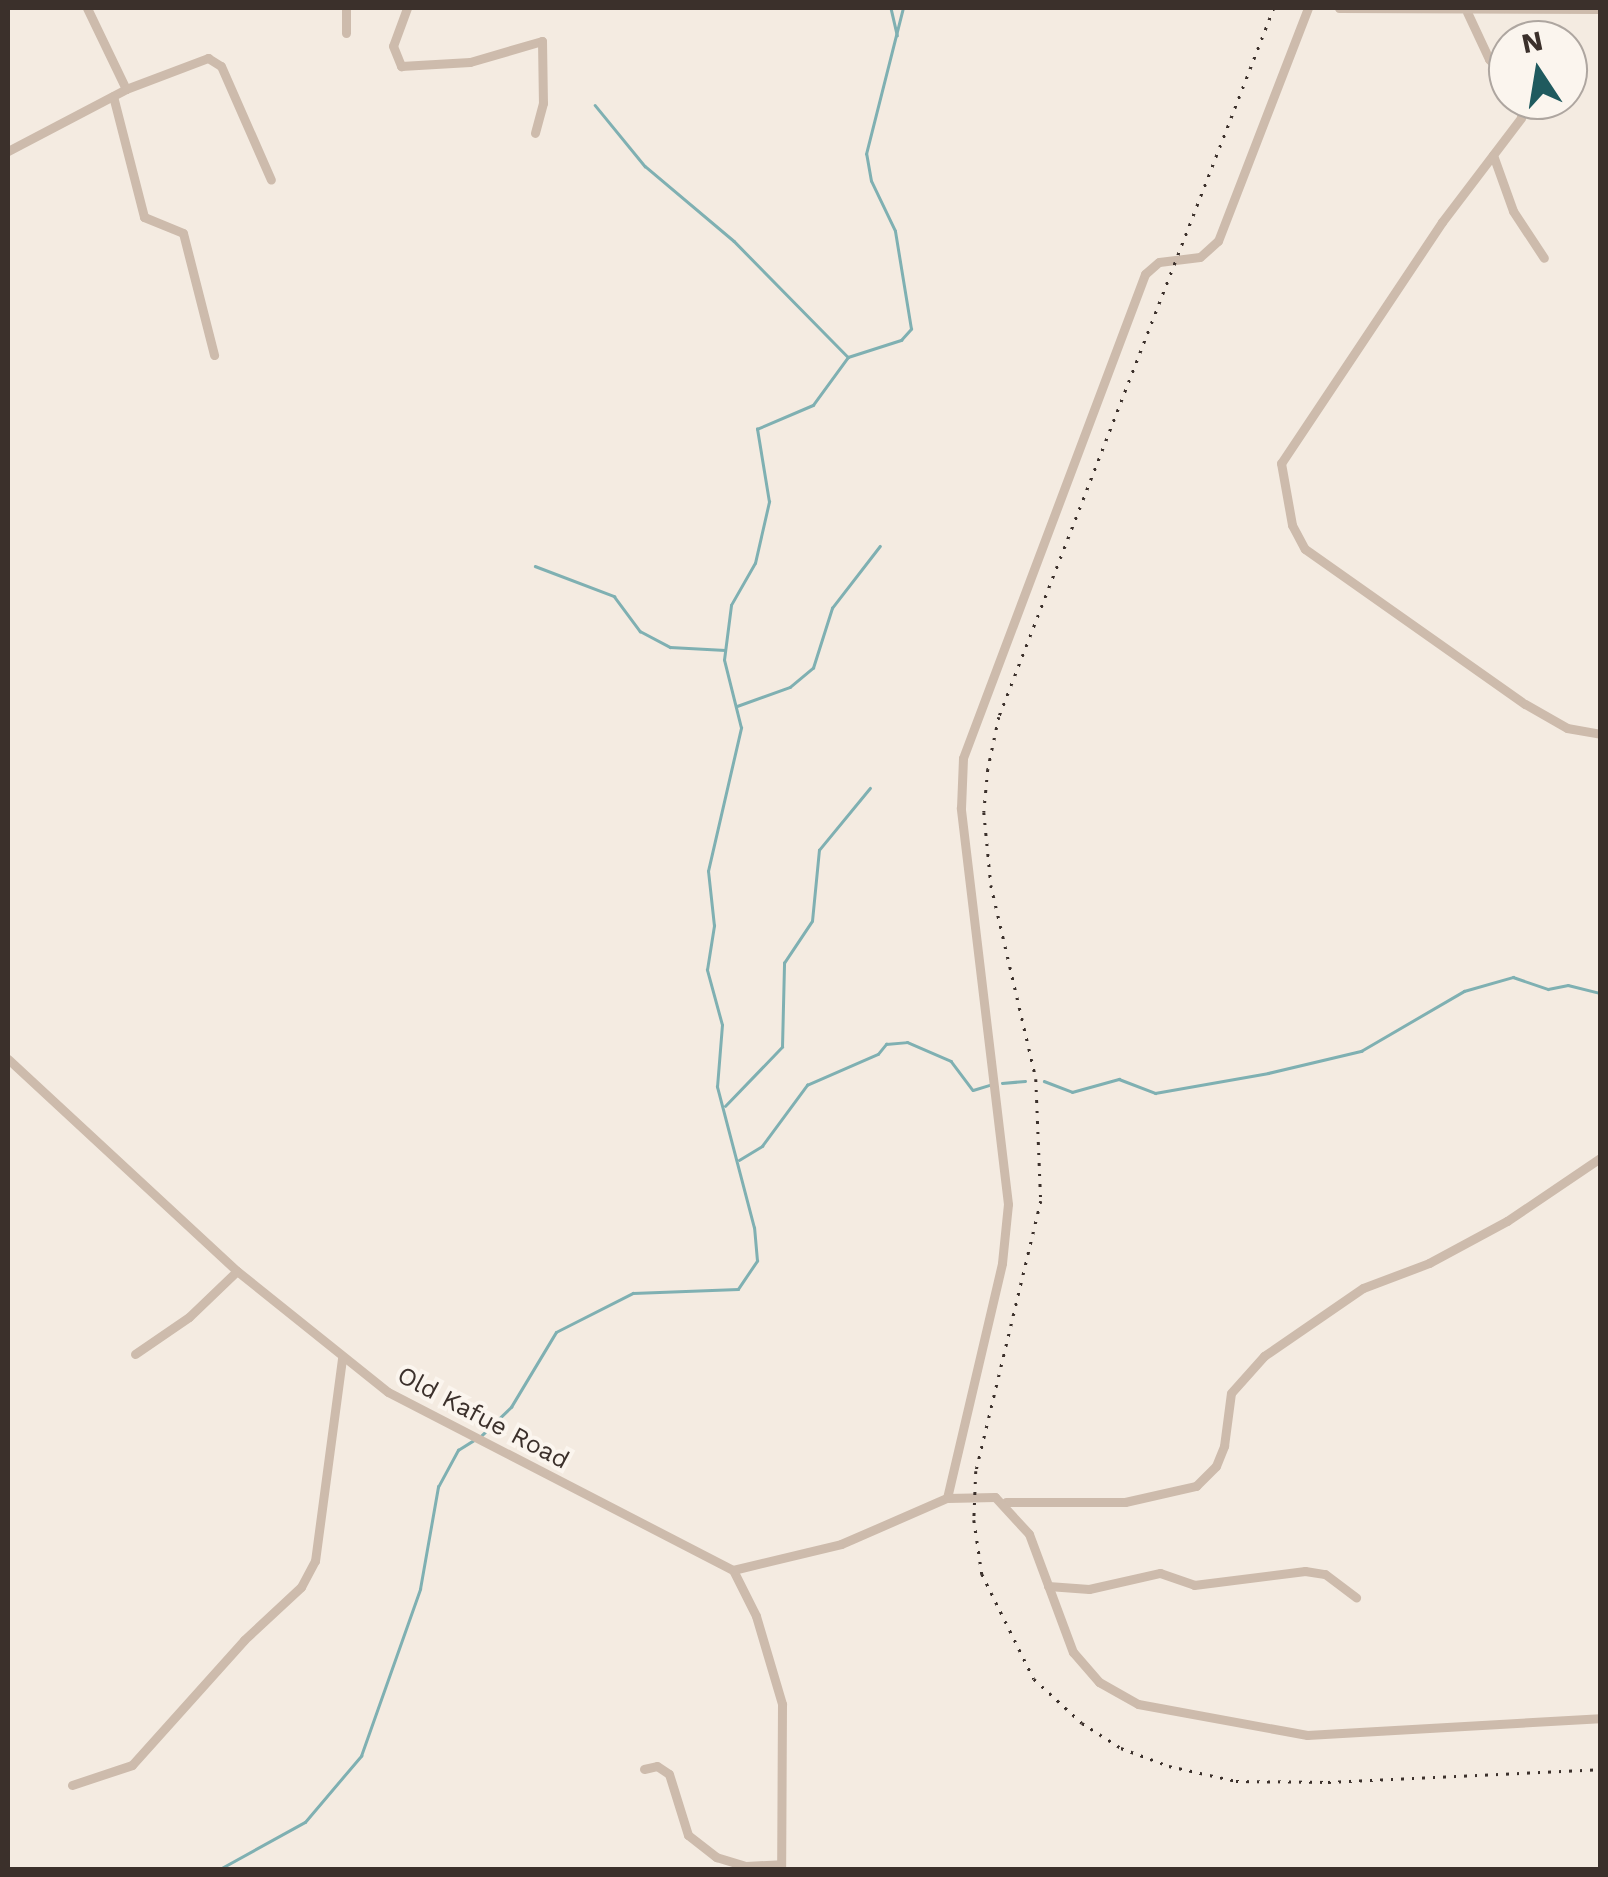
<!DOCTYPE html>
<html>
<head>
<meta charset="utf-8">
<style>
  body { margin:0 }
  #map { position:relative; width:1608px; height:1877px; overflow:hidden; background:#f4ebe1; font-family:"Work Sans",sans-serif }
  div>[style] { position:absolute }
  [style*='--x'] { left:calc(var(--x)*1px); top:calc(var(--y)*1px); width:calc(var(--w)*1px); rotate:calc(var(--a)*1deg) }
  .stream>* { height:2.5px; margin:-1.25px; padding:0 1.25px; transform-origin:1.25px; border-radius:1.25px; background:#7fb0b2 }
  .minor>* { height:9px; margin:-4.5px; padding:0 4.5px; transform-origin:4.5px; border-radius:4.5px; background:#cdbbac }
  .rail>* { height:2.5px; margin-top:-1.25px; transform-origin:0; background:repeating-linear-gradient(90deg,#3b302b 0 2.5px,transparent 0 10.5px) }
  span { translate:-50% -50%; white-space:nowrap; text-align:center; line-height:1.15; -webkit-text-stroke:8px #fbf5ee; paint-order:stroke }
  .street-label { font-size:25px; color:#3b302b }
  .frame { position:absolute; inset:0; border:10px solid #3b302b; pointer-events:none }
  .north { position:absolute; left:1488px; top:20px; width:100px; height:100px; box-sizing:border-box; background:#fbf5ee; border:2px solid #aea6a0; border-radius:50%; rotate:348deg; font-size:28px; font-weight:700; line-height:40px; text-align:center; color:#3b302b }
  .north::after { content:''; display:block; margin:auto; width:35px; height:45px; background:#1f5a5e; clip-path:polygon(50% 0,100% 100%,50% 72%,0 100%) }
</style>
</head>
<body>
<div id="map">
  <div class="stream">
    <i style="--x:891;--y:8;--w:28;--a:77"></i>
    <i style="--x:595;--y:105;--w:79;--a:50.7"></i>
    <i style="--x:645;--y:166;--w:116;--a:40.1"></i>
    <i style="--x:734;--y:241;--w:163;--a:45.5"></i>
    <i style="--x:535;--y:566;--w:85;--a:20.8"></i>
    <i style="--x:614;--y:596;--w:44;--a:53.4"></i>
    <i style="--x:640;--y:631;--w:34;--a:28"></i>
    <i style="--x:670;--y:647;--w:55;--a:3.1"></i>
    <i style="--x:737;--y:706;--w:56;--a:-19.7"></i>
    <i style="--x:790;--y:687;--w:30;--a:-40"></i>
    <i style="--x:813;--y:668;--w:63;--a:-72.4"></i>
    <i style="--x:832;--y:608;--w:78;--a:-52.3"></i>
    <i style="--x:1044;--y:1081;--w:30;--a:21"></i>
    <i style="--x:1072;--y:1092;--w:49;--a:-15.5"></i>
    <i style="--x:1119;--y:1079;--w:39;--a:21"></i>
    <i style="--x:1155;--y:1093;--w:115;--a:-10"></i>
    <i style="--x:1268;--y:1073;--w:96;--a:-13.3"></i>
    <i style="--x:1361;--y:1051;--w:119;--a:-30.2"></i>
    <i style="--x:1464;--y:991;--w:51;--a:-15.9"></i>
    <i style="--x:1513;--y:977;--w:37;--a:19"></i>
    <i style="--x:1548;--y:989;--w:20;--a:-11"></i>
    <i style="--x:1568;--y:985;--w:33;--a:14"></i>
    <i style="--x:1002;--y:1083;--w:23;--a:-5"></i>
    <i style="--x:725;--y:1106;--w:82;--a:-46"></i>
    <i style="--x:782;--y:1047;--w:84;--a:-88.6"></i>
    <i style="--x:784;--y:963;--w:50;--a:-56.3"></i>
    <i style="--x:812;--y:921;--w:71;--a:-84.4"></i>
    <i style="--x:819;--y:850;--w:80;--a:-50.6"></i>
    <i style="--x:739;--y:1160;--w:27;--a:-31"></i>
    <i style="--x:762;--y:1146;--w:76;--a:-53.6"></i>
    <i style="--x:807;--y:1085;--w:77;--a:-23.6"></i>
    <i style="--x:878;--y:1054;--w:13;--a:-51"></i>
    <i style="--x:886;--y:1044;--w:21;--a:-5"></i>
    <i style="--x:907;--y:1042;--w:48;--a:23.4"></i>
    <i style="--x:951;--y:1061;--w:36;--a:53"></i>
    <i style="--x:973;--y:1090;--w:17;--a:-17"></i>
    <i style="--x:481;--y:1436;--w:42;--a:-44"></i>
    <i style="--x:511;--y:1407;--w:87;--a:-59"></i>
    <i style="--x:556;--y:1332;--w:86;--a:-26.9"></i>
    <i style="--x:633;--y:1293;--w:105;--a:-2.2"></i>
    <i style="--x:738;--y:1289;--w:34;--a:-56"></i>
    <i style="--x:757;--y:1261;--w:33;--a:-95"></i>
    <i style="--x:754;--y:1228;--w:146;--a:-104.7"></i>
    <i style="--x:717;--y:1087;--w:62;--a:-85.4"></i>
    <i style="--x:722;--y:1025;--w:57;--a:-105.3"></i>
    <i style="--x:707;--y:970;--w:45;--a:-81"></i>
    <i style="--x:714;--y:926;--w:55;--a:-96.2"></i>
    <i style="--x:708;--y:871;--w:147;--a:-77"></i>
    <i style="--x:741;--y:728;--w:70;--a:-104"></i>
    <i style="--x:724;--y:660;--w:55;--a:-82.7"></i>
    <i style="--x:731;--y:605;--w:48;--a:-60.3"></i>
    <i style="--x:755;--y:563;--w:63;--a:-77.1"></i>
    <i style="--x:769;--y:502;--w:74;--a:-99.3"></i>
    <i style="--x:757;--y:429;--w:61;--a:-23.2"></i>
    <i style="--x:813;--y:405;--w:59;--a:-53.9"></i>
    <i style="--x:848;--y:357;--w:56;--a:-17.8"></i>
    <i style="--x:901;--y:340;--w:15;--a:-48"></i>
    <i style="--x:911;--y:329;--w:99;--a:-99.3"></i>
    <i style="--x:895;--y:231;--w:55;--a:-115.6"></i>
    <i style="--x:871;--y:181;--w:27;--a:-100"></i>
    <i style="--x:866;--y:154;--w:151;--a:-75.8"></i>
    <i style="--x:218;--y:1870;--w:99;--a:-28.9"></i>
    <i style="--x:305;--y:1822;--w:87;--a:-49.7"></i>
    <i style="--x:361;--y:1756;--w:177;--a:-70.5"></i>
    <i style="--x:420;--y:1589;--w:104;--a:-80"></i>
    <i style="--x:438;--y:1487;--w:42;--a:-61.6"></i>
    <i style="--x:458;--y:1450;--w:19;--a:-32"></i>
  </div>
  <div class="minor">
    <i style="--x:87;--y:8;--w:90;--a:64.3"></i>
    <i style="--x:346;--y:8;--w:25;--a:90"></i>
    <i style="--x:407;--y:8;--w:40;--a:110.2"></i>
    <i style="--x:393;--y:46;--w:22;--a:68"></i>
    <i style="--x:401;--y:66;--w:69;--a:-3.3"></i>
    <i style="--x:470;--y:62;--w:75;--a:-16.3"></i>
    <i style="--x:542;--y:41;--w:62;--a:89.1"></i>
    <i style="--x:543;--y:103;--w:31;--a:105"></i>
    <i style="--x:1339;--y:8;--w:261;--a:0.2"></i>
    <i style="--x:1467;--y:12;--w:52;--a:64.9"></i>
    <i style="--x:1489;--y:59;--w:28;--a:46"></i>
    <i style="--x:113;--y:96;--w:125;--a:75.6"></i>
    <i style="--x:144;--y:217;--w:42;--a:22.3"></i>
    <i style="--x:183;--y:233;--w:126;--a:75.7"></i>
    <i style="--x:1525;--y:100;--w:18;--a:103"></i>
    <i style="--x:1521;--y:118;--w:131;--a:127.2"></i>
    <i style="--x:1442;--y:222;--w:290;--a:123.7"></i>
    <i style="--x:1281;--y:463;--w:63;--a:79.9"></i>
    <i style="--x:1292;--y:525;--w:27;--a:62"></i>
    <i style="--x:1305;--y:549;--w:269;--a:35.2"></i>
    <i style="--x:1525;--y:704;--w:48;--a:29.7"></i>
    <i style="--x:1567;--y:728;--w:34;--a:10"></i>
    <i style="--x:8;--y:151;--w:133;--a:-27.7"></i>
    <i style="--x:126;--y:89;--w:88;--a:-20.7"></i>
    <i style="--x:208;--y:58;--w:15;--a:32"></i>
    <i style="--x:221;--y:66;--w:124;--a:66.3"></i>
    <i style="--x:1493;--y:155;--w:59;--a:70.3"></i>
    <i style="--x:1513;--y:211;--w:56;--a:56.6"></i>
    <i style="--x:8;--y:1059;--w:312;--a:42.8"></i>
    <i style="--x:237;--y:1271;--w:193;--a:38.7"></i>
    <i style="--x:388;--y:1392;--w:388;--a:27.3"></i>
    <i style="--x:733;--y:1570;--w:51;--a:63.4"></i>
    <i style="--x:756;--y:1616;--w:92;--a:73.5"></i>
    <i style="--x:782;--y:1704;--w:166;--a:90.3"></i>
    <i style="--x:135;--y:1354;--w:65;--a:-34.4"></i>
    <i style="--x:189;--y:1317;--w:66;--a:-43.8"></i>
    <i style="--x:947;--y:1498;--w:241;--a:-76.8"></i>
    <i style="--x:1002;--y:1263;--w:59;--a:-84.2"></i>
    <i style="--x:1008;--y:1204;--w:399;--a:-96.8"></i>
    <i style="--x:961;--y:808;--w:50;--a:-87.7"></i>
    <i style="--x:963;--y:758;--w:517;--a:-69.39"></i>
    <i style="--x:1145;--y:274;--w:18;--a:-41"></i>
    <i style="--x:1159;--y:262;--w:41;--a:-7"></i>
    <i style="--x:1200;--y:257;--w:24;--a:-42"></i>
    <i style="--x:1218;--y:241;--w:250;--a:-68.9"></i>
    <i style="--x:1006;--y:1502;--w:119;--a:0"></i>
    <i style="--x:1125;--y:1502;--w:73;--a:-12.7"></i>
    <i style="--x:1196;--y:1486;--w:28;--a:-45"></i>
    <i style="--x:1216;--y:1466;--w:22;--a:-68"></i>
    <i style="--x:1224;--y:1446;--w:53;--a:-82.5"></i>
    <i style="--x:1231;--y:1393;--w:50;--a:-48.3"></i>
    <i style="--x:1264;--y:1356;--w:120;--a:-34.5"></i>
    <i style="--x:1363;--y:1288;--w:71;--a:-20.7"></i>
    <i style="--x:1429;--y:1263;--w:89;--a:-28.3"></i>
    <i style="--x:1507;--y:1221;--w:112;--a:-34.1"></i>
    <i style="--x:733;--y:1570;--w:111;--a:-13.5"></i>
    <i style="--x:841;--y:1544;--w:116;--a:-23.5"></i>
    <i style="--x:947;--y:1498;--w:48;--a:-1.2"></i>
    <i style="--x:995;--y:1497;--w:50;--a:47.4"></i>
    <i style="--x:1029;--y:1534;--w:126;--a:69.6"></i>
    <i style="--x:1073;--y:1652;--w:40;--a:49"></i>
    <i style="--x:1099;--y:1682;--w:45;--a:29.4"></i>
    <i style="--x:1138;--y:1704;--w:172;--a:10.4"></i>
    <i style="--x:1307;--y:1735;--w:293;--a:-3.3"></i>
    <i style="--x:1048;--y:1586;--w:41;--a:4.2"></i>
    <i style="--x:1089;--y:1589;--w:73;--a:-12.7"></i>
    <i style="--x:1160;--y:1573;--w:36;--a:19"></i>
    <i style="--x:1194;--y:1585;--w:112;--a:-7.2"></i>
    <i style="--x:1305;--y:1571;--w:20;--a:9"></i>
    <i style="--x:1325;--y:1574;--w:39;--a:37"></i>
    <i style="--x:644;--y:1769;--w:13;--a:-13"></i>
    <i style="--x:657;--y:1766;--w:14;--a:34"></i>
    <i style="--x:669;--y:1774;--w:64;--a:72.7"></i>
    <i style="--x:688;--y:1835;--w:36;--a:38"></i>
    <i style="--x:716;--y:1857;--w:31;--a:17"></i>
    <i style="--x:746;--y:1866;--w:35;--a:-3"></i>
    <i style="--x:72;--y:1785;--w:63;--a:-18.4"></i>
    <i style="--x:132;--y:1765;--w:168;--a:-48.1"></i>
    <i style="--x:244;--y:1640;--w:78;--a:-42.9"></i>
    <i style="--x:301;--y:1587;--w:30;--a:-62"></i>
    <i style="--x:315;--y:1561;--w:205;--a:-82.4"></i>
  </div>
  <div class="rail">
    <i style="--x:1274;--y:8;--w:760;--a:111.2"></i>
    <i style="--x:999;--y:717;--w:53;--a:101.9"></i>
    <i style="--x:988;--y:769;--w:43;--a:95.3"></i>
    <i style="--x:984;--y:812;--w:73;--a:84.5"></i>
    <i style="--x:991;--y:885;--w:199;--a:76.9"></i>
    <i style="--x:1036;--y:1079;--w:122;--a:87.7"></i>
    <i style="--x:1041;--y:1201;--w:278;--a:103.5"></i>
    <i style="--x:976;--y:1471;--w:49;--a:92.3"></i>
    <i style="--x:974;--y:1520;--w:55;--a:81.6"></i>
    <i style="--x:982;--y:1574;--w:117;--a:63.7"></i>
    <i style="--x:1034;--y:1679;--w:65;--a:42.5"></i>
    <i style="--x:1082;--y:1723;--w:46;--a:32.7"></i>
    <i style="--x:1121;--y:1748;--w:51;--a:20.6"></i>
    <i style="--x:1169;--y:1766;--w:69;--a:12.6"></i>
    <i style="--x:1236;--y:1781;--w:92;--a:0.6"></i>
    <i style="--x:1328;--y:1782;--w:272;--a:-2.7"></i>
  </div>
  <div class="street-label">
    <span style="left:483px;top:1418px;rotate:28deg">Old Kafue Road</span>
  </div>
  <div class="frame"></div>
  <div class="north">N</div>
</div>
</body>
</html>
